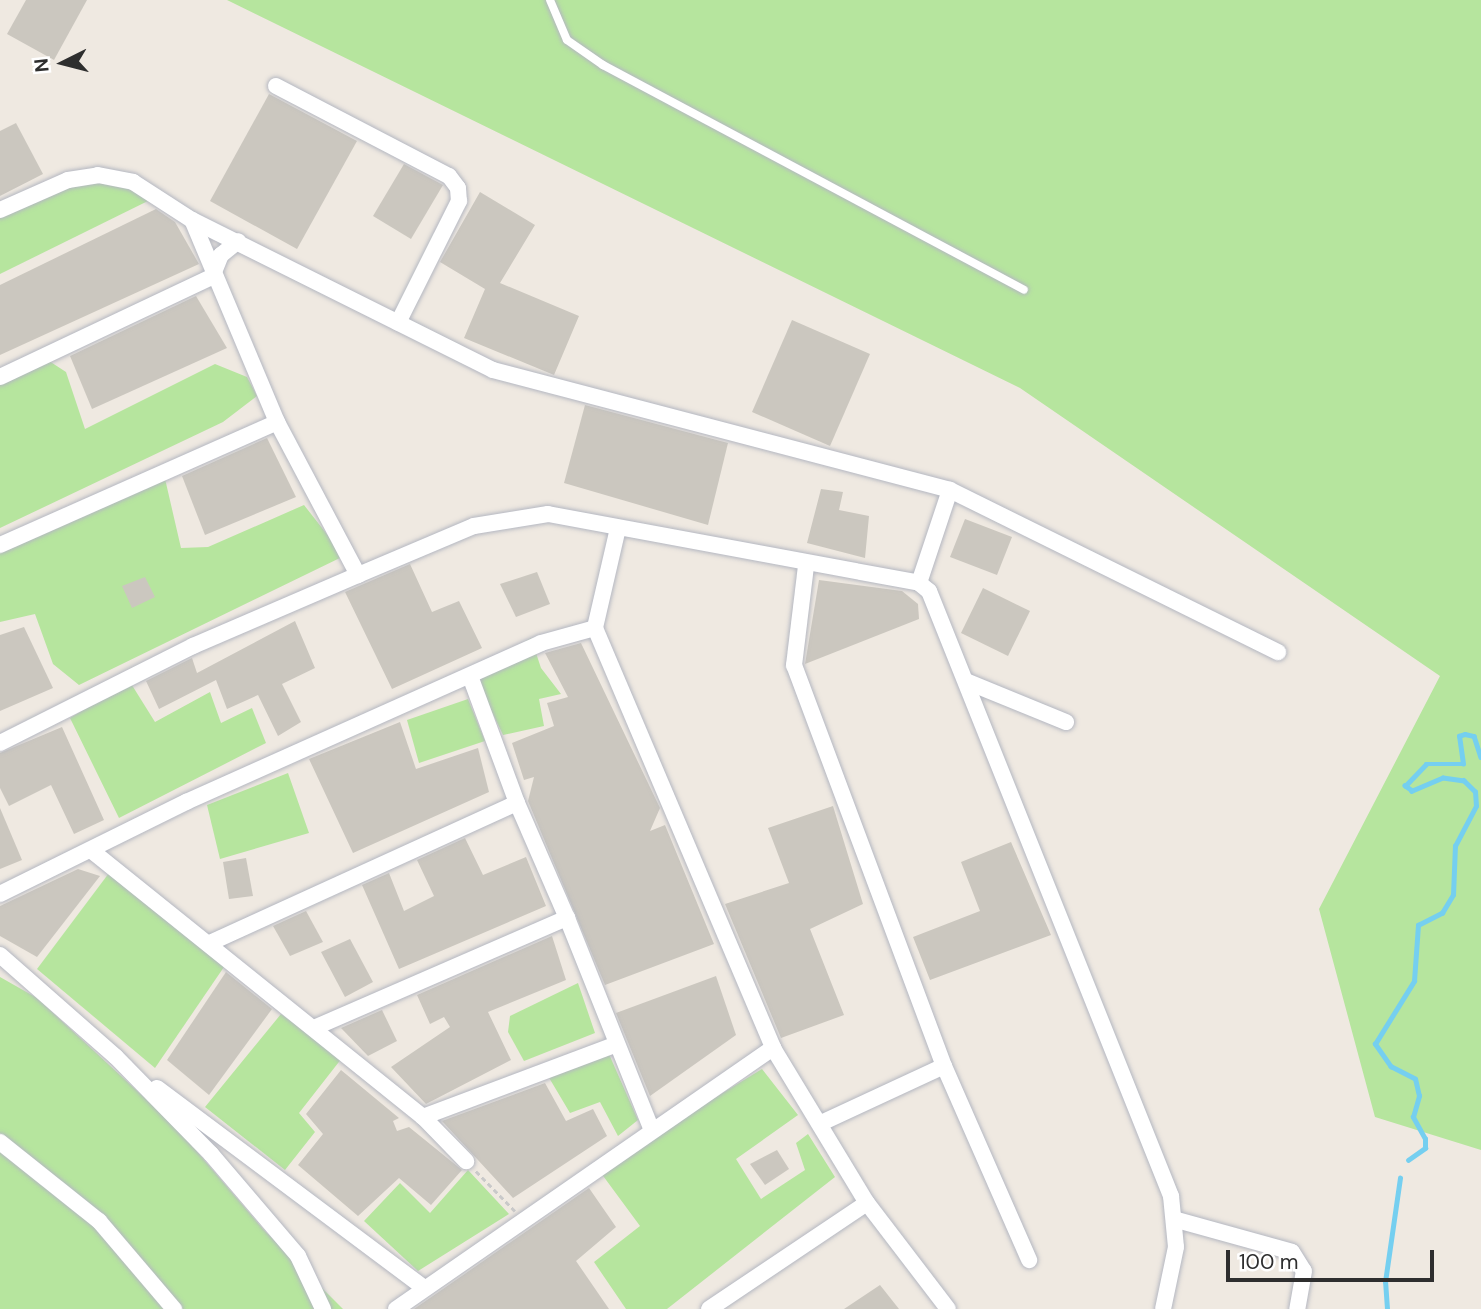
<!DOCTYPE html>
<html>
<head>
<meta charset="utf-8">
<style>
  body { margin:0 }
  #map { position:relative; width:1481px; height:1309px; overflow:hidden; background:#efe9e1; font-family:"DM Sans",sans-serif }
  div>[style] { position:absolute }
  [style*='--x'] { left:calc(var(--x)*1px); top:calc(var(--y)*1px); width:calc(var(--w)*1px); rotate:calc(var(--a)*1deg) }
  .green>* { inset:0; background:#b6e59e }
  .stream>* { height:4.5px; margin:-2.25px; padding:0 2.25px; transform-origin:2.25px; border-radius:2.25px; background:#75cff0 }
  .building>* { inset:0; background:#cbc7bf }
  .path>* { height:2.5px; margin-top:-1.25px; transform-origin:0; background:repeating-linear-gradient(90deg,#c9c9c9 0 5px,transparent 0 8.5px) }
  .roads { filter:drop-shadow(0 0 2px #b4b7c1) drop-shadow(0 0 2px #b4b7c1) }
  .service>* { height:8px; margin:-4px; padding:0 4px; transform-origin:4px; border-radius:4px; background:#fff }
  .minor>* { height:16px; margin:-8px; padding:0 8px; transform-origin:8px; border-radius:8px; background:#fff }
  span { translate:-50% -50%; white-space:nowrap; text-align:center; line-height:1.15; -webkit-text-stroke:7px #fff; paint-order:stroke }
  .north { position:absolute; left:28px; top:28px; width:70px; height:70px; -webkit-text-stroke:5px #fff; paint-order:stroke; rotate:264deg; font-size:19px; font-weight:700; line-height:28px; text-align:center; color:#2e2e2e }
  .north::after { content:''; display:block; margin:auto; width:24px; height:32px; background:#2e2e2e; clip-path:polygon(50% 0,100% 100%,50% 72%,0 100%) }
  .scale { position:absolute; left:1226px; top:1250px; width:208px; height:32px; box-sizing:border-box; border:4px solid #2e2e2e; border-top:0; padding-left:9px; font-size:21px; line-height:24px; white-space:nowrap; color:#2e2e2e; -webkit-text-stroke:5px #fff; paint-order:stroke }
</style>
</head>
<body>
<div id="map">
  <div class="green">
    <i style="clip-path:polygon(227px 0,1481px 0,1481px 1150px,1375px 1117px,1319px 909px,1440px 676px,1020px 388px)"></i>
    <i style="clip-path:polygon(117px 182px,154px 198px,0 274px,0 216px,73px 183px)"></i>
    <i style="clip-path:polygon(46px 359px,66px 372px,85px 429px,215px 364px,247px 377px,257px 396px,223px 422px,0 528px,0 378px)"></i>
    <i style="clip-path:polygon(163px 470px,181px 548px,208px 547px,304px 505px,344px 556px,79px 685px,53px 664px,35px 614px,0 622px,0 549px)"></i>
    <i style="clip-path:polygon(531px 638px,541px 668px,561px 694px,539px 699px,544px 726px,503px 735px,473px 672px)"></i>
    <i style="clip-path:polygon(130px 682px,155px 722px,210px 692px,221px 723px,252px 708px,266px 743px,119px 818px,70px 718px)"></i>
    <i style="clip-path:polygon(468px 699px,485px 741px,419px 763px,407px 720px)"></i>
    <i style="clip-path:polygon(288px 773px,309px 833px,220px 859px,207px 805px)"></i>
    <i style="clip-path:polygon(112px 869px,226px 964px,155px 1068px,37px 969px)"></i>
    <i style="clip-path:polygon(0 977px,37px 998px,176px 1127px,263px 1229px,343px 1309px,0 1309px)"></i>
    <i style="clip-path:polygon(578px 983px,595px 1033px,524px 1061px,508px 1032px,510px 1016px)"></i>
    <i style="clip-path:polygon(281px 1014px,342px 1058px,299px 1113px,315px 1132px,285px 1170px,205px 1107px)"></i>
    <i style="clip-path:polygon(605px 1045px,638px 1120px,618px 1136px,600px 1102px,570px 1113px,548px 1076px)"></i>
    <i style="clip-path:polygon(762px 1069px,798px 1115px,736px 1159px,761px 1199px,805px 1170px,796px 1143px,808px 1134px,835px 1177px,667px 1309px,626px 1309px,594px 1262px,640px 1226px,598px 1169px)"></i>
    <i style="clip-path:polygon(468px 1170px,509px 1214px,418px 1271px,364px 1221px,400px 1183px,430px 1213px)"></i>
  </div>
  <div class="stream">
    <i style="--x:1408;--y:1160;--w:21;--a:-35"></i>
    <i style="--x:1425;--y:1148;--w:9;--a:-90"></i>
    <i style="--x:1425;--y:1139;--w:25;--a:-119"></i>
    <i style="--x:1413;--y:1117;--w:22;--a:-74"></i>
    <i style="--x:1419;--y:1096;--w:17;--a:-103"></i>
    <i style="--x:1415;--y:1079;--w:27;--a:-153"></i>
    <i style="--x:1391;--y:1067;--w:28;--a:-125"></i>
    <i style="--x:1375;--y:1044;--w:74;--a:-58.2"></i>
    <i style="--x:1414;--y:981;--w:56;--a:-85.9"></i>
    <i style="--x:1418;--y:925;--w:27;--a:-27"></i>
    <i style="--x:1442;--y:913;--w:21;--a:-59"></i>
    <i style="--x:1453;--y:895;--w:49;--a:-87.7"></i>
    <i style="--x:1455;--y:846;--w:45;--a:-62.3"></i>
    <i style="--x:1476;--y:806;--w:14;--a:-94"></i>
    <i style="--x:1475;--y:792;--w:16;--a:-135"></i>
    <i style="--x:1464;--y:781;--w:21;--a:-172"></i>
    <i style="--x:1443;--y:778;--w:34;--a:157"></i>
    <i style="--x:1412;--y:791;--w:9;--a:-144"></i>
    <i style="--x:1405;--y:786;--w:30;--a:-46"></i>
    <i style="--x:1426;--y:764;--w:37;--a:0"></i>
    <i style="--x:1463;--y:764;--w:28;--a:-98"></i>
    <i style="--x:1459;--y:736;--w:6;--a:-18"></i>
    <i style="--x:1465;--y:734;--w:9;--a:13"></i>
    <i style="--x:1474;--y:736;--w:22;--a:72"></i>
    <i style="--x:1387;--y:1309;--w:27;--a:-94"></i>
    <i style="--x:1385;--y:1282;--w:105;--a:-81.8"></i>
  </div>
  <div class="building">
    <i style="clip-path:polygon(26px 0,87px 0,54px 60px,7px 34px)"></i>
    <i style="clip-path:polygon(269px 94px,357px 141px,297px 249px,210px 201px)"></i>
    <i style="clip-path:polygon(16px 123px,43px 174px,0 196px,0 131px)"></i>
    <i style="clip-path:polygon(404px 164px,443px 185px,411px 239px,373px 216px)"></i>
    <i style="clip-path:polygon(480px 192px,535px 225px,500px 283px,579px 316px,554px 375px,464px 338px,485px 289px,440px 262px)"></i>
    <i style="clip-path:polygon(156px 209px,175px 222px,199px 264px,0 355px,0 285px)"></i>
    <i style="clip-path:polygon(196px 296px,227px 348px,92px 409px,70px 356px)"></i>
    <i style="clip-path:polygon(792px 320px,870px 354px,830px 446px,752px 412px)"></i>
    <i style="clip-path:polygon(585px 405px,728px 443px,708px 525px,564px 483px)"></i>
    <i style="clip-path:polygon(267px 438px,296px 497px,205px 535px,182px 476px)"></i>
    <i style="clip-path:polygon(821px 489px,843px 492px,839px 510px,869px 516px,865px 558px,807px 543px)"></i>
    <i style="clip-path:polygon(965px 519px,1012px 537px,997px 575px,950px 557px)"></i>
    <i style="clip-path:polygon(410px 564px,432px 612px,459px 601px,482px 648px,392px 689px,345px 592px)"></i>
    <i style="clip-path:polygon(537px 572px,550px 604px,516px 617px,500px 584px)"></i>
    <i style="clip-path:polygon(145px 577px,155px 597px,132px 608px,122px 586px)"></i>
    <i style="clip-path:polygon(819px 580px,902px 591px,918px 604px,919px 619px,805px 664px)"></i>
    <i style="clip-path:polygon(983px 588px,1030px 611px,1008px 656px,961px 633px)"></i>
    <i style="clip-path:polygon(295px 621px,315px 668px,282px 684px,301px 722px,278px 736px,258px 695px,227px 709px,216px 680px,159px 709px,146px 681px,192px 658px,197px 673px)"></i>
    <i style="clip-path:polygon(24px 627px,53px 688px,0 711px,0 635px)"></i>
    <i style="clip-path:polygon(581px 643px,660px 808px,650px 831px,665px 825px,714px 944px,605px 985px,528px 801px,534px 777px,524px 780px,512px 743px,554px 726px,547px 703px,568px 697px,545px 653px)"></i>
    <i style="clip-path:polygon(400px 722px,416px 769px,478px 748px,489px 792px,353px 853px,309px 759px)"></i>
    <i style="clip-path:polygon(62px 727px,104px 820px,74px 834px,51px 785px,9px 806px,0 788px,0 753px)"></i>
    <i style="clip-path:polygon(833px 806px,863px 904px,810px 929px,844px 1015px,781px 1038px,725px 904px,789px 883px,768px 828px)"></i>
    <i style="clip-path:polygon(0 808px,22px 860px,0 869px)"></i>
    <i style="clip-path:polygon(465px 838px,483px 875px,526px 857px,546px 906px,399px 969px,362px 885px,389px 873px,404px 911px,434px 896px,417px 860px)"></i>
    <i style="clip-path:polygon(1011px 842px,1051px 935px,930px 980px,913px 937px,980px 911px,961px 862px)"></i>
    <i style="clip-path:polygon(246px 858px,253px 896px,229px 899px,223px 862px)"></i>
    <i style="clip-path:polygon(78px 869px,100px 876px,37px 957px,0 936px,0 906px)"></i>
    <i style="clip-path:polygon(306px 911px,323px 942px,290px 956px,273px 926px)"></i>
    <i style="clip-path:polygon(552px 936px,566px 980px,488px 1012px,511px 1060px,426px 1104px,391px 1067px,450px 1027px,444px 1017px,430px 1024px,417px 995px)"></i>
    <i style="clip-path:polygon(350px 939px,373px 982px,345px 997px,321px 952px)"></i>
    <i style="clip-path:polygon(226px 972px,272px 1009px,209px 1095px,167px 1060px)"></i>
    <i style="clip-path:polygon(716px 976px,736px 1035px,650px 1096px,616px 1013px)"></i>
    <i style="clip-path:polygon(382px 1010px,397px 1041px,368px 1056px,341px 1028px)"></i>
    <i style="clip-path:polygon(341px 1070px,399px 1118px,393px 1121px,397px 1131px,409px 1127px,462px 1170px,431px 1205px,399px 1178px,358px 1216px,298px 1165px,323px 1134px,306px 1114px)"></i>
    <i style="clip-path:polygon(545px 1083px,566px 1121px,593px 1109px,607px 1136px,513px 1198px,442px 1121px)"></i>
    <i style="clip-path:polygon(777px 1150px,789px 1169px,765px 1185px,750px 1164px)"></i>
    <i style="clip-path:polygon(589px 1188px,616px 1227px,576px 1261px,609px 1309px,414px 1309px)"></i>
    <i style="clip-path:polygon(880px 1285px,899px 1309px,844px 1309px)"></i>
  </div>
  <div class="path">
    <i style="--x:476;--y:1171;--w:56;--a:45.7"></i>
  </div>
  <div class="roads">
    <div class="service">
      <i style="--x:550;--y:0;--w:43;--a:67"></i>
      <i style="--x:567;--y:40;--w:44;--a:34.8"></i>
      <i style="--x:603;--y:65;--w:477;--a:28.1"></i>
    </div>
    <div class="minor">
      <i style="--x:276;--y:86;--w:195;--a:27.5"></i>
      <i style="--x:449;--y:176;--w:15;--a:53"></i>
      <i style="--x:458;--y:188;--w:13;--a:86"></i>
      <i style="--x:459;--y:201;--w:136;--a:116.6"></i>
      <i style="--x:0;--y:210;--w:74;--a:-23.8"></i>
      <i style="--x:68;--y:180;--w:30;--a:-9"></i>
      <i style="--x:98;--y:175;--w:36;--a:11"></i>
      <i style="--x:133;--y:182;--w:70;--a:32.8"></i>
      <i style="--x:192;--y:220;--w:336;--a:26.5"></i>
      <i style="--x:493;--y:370;--w:472;--a:14.7"></i>
      <i style="--x:950;--y:490;--w:366;--a:26.3"></i>
      <i style="--x:0;--y:377;--w:234;--a:-25.3"></i>
      <i style="--x:212;--y:277;--w:24;--a:-68"></i>
      <i style="--x:221;--y:255;--w:22;--a:-39"></i>
      <i style="--x:618;--y:528;--w:103;--a:103"></i>
      <i style="--x:595;--y:628;--w:456;--a:67"></i>
      <i style="--x:773;--y:1048;--w:181;--a:58.8"></i>
      <i style="--x:867;--y:1203;--w:133;--a:52.6"></i>
      <i style="--x:0;--y:545;--w:303;--a:-23.9"></i>
      <i style="--x:806;--y:566;--w:100;--a:96.9"></i>
      <i style="--x:794;--y:665;--w:428;--a:69.5"></i>
      <i style="--x:944;--y:1066;--w:136;--a:155.1"></i>
      <i style="--x:358;--y:575;--w:126;--a:-22.9"></i>
      <i style="--x:474;--y:526;--w:75;--a:-9.2"></i>
      <i style="--x:548;--y:514;--w:377;--a:10.5"></i>
      <i style="--x:919;--y:583;--w:13;--a:39"></i>
      <i style="--x:929;--y:591;--w:652;--a:68.2"></i>
      <i style="--x:1171;--y:1196;--w:51;--a:84.4"></i>
      <i style="--x:1176;--y:1247;--w:63;--a:101.8"></i>
      <i style="--x:919;--y:583;--w:98;--a:-71.6"></i>
      <i style="--x:968;--y:682;--w:106;--a:22.2"></i>
      <i style="--x:0;--y:743;--w:216;--a:-26.7"></i>
      <i style="--x:193;--y:646;--w:180;--a:-23.3"></i>
      <i style="--x:358;--y:575;--w:173;--a:-117.9"></i>
      <i style="--x:277;--y:422;--w:219;--a:-112.8"></i>
      <i style="--x:517;--y:803;--w:125;--a:66.5"></i>
      <i style="--x:92;--y:851;--w:425;--a:38.8"></i>
      <i style="--x:423;--y:1117;--w:205;--a:-20.6"></i>
      <i style="--x:0;--y:894;--w:208;--a:-26.3"></i>
      <i style="--x:186;--y:802;--w:389;--a:-24.1"></i>
      <i style="--x:541;--y:643;--w:56;--a:-15.5"></i>
      <i style="--x:212;--y:942;--w:335;--a:-24.5"></i>
      <i style="--x:517;--y:803;--w:135;--a:-110.3"></i>
      <i style="--x:0;--y:955;--w:154;--a:41.3"></i>
      <i style="--x:116;--y:1057;--w:136;--a:45.6"></i>
      <i style="--x:211;--y:1154;--w:134;--a:49.5"></i>
      <i style="--x:298;--y:1256;--w:59;--a:64.7"></i>
      <i style="--x:316;--y:1027;--w:274;--a:-23.5"></i>
      <i style="--x:567;--y:918;--w:228;--a:68.2"></i>
      <i style="--x:944;--y:1066;--w:212;--a:66.3"></i>
      <i style="--x:157;--y:1088;--w:334;--a:36.8"></i>
      <i style="--x:423;--y:1117;--w:62;--a:45.7"></i>
      <i style="--x:0;--y:1142;--w:127;--a:38.6"></i>
      <i style="--x:99;--y:1221;--w:116;--a:49.6"></i>
      <i style="--x:1177;--y:1220;--w:119;--a:15.5"></i>
      <i style="--x:1292;--y:1252;--w:22;--a:58"></i>
      <i style="--x:1304;--y:1271;--w:39;--a:100"></i>
      <i style="--x:396;--y:1309;--w:459;--a:-34.7"></i>
      <i style="--x:709;--y:1309;--w:190;--a:-33.9"></i>
    </div>
  </div>
  <div class="north">N</div>
  <div class="scale">100 m</div>
</div>
</body>
</html>
